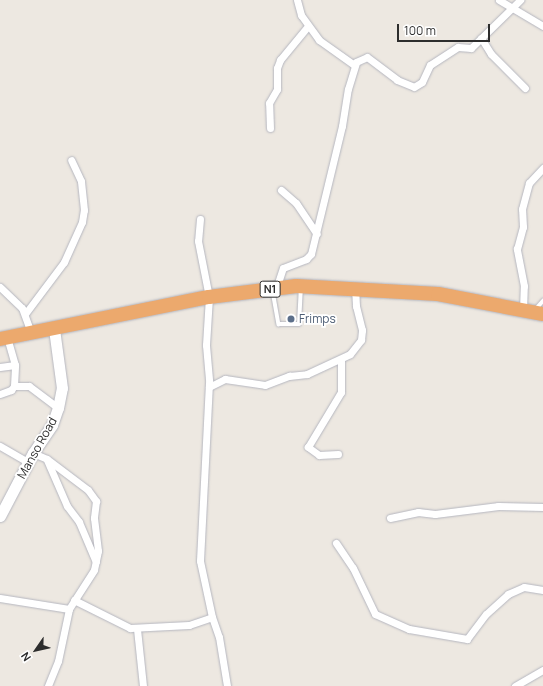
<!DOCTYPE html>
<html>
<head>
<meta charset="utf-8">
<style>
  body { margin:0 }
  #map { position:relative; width:543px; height:686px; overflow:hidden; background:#ede8e1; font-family:Manrope,sans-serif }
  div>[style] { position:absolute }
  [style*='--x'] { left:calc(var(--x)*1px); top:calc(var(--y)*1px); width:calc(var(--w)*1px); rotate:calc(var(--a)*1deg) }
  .roads { filter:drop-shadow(0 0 1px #b5b6bf) drop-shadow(0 0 1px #b5b6bf) }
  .lane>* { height:3.5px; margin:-1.75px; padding:0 1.75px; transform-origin:1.75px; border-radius:1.75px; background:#fff }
  .street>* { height:7px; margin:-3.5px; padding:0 3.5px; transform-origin:3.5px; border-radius:3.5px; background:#fff }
  .secondary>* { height:11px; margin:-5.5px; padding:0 5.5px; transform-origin:5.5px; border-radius:5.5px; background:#fff }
  .highway>* { height:14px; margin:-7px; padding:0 7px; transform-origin:7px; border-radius:7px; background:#eca96d }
  .dots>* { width:11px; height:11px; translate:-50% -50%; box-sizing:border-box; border:2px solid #fff; border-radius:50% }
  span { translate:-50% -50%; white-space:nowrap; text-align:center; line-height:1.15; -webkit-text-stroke:3.5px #fff; paint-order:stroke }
  .shield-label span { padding:1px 3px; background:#fff; border:1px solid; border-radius:3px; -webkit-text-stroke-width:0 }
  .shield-label { font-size:11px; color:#2d2d2d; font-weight:700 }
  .service-label { font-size:12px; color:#4e5e75 }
  .left { translate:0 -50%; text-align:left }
  .street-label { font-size:12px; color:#2d2d2d }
  .north { position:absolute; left:16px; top:630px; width:40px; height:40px; -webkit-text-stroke:3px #fff; paint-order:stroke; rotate:236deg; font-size:11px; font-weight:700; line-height:16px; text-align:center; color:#2d2d2d }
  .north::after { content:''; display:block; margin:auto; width:14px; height:18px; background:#2d2d2d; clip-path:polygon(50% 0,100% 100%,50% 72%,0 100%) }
  .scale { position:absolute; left:397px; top:24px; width:93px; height:18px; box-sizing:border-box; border:2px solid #2d2d2d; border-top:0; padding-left:5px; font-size:12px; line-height:14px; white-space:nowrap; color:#2d2d2d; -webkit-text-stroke:3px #fff; paint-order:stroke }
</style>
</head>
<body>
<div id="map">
  <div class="roads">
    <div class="lane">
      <i style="--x:273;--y:291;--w:34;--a:80"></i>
      <i style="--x:279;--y:324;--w:20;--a:0"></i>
      <i style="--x:299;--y:324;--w:35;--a:-87"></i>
      <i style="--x:536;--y:309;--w:11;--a:-49"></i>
    </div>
    <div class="street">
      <i style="--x:297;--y:0;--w:16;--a:75"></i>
      <i style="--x:301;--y:15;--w:31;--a:54"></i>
      <i style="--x:319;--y:40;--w:43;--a:35.5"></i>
      <i style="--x:499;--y:0;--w:51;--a:30.6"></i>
      <i style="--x:481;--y:38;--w:19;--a:58"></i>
      <i style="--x:491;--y:54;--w:48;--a:45"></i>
      <i style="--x:270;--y:128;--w:25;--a:-92"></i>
      <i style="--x:269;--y:103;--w:16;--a:-60"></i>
      <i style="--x:277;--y:89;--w:21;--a:-90"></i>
      <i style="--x:277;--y:68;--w:9;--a:-69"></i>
      <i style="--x:280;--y:60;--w:44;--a:-50.5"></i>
      <i style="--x:281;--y:190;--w:20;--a:41"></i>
      <i style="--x:296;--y:203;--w:37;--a:56"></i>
      <i style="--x:200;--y:219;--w:22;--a:95"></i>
      <i style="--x:198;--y:241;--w:57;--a:78.9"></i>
      <i style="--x:209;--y:297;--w:48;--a:93.6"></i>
      <i style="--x:206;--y:345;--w:38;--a:85"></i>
      <i style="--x:209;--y:383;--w:178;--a:92.9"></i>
      <i style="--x:200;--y:561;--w:57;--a:77.9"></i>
      <i style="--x:212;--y:617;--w:21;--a:71"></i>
      <i style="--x:219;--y:637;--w:50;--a:80.7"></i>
      <i style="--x:0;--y:287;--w:30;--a:44"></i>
      <i style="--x:22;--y:308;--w:27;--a:70"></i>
      <i style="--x:276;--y:289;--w:22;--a:-72"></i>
      <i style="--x:283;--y:268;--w:25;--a:-21"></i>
      <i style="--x:306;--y:259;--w:7;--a:-45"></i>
      <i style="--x:311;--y:254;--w:132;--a:-76.4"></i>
      <i style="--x:342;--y:126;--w:37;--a:-81"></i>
      <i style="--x:348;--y:89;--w:28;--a:-73"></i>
      <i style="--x:356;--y:62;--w:12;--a:-24"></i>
      <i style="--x:367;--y:57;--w:38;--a:37"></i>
      <i style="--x:397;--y:80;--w:18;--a:22"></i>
      <i style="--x:414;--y:87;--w:9;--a:-32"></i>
      <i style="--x:422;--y:82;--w:19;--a:-65"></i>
      <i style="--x:430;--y:65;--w:33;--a:-33"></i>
      <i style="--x:458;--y:47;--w:13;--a:4"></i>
      <i style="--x:471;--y:48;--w:69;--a:-44.4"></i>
      <i style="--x:523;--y:310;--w:24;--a:-88"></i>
      <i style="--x:524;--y:286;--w:38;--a:-101"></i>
      <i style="--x:517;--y:249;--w:23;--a:-75"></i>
      <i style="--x:523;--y:227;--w:18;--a:-93"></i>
      <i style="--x:522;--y:209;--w:27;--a:-75"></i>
      <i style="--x:529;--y:183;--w:21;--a:-47"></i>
      <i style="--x:25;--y:314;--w:65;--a:-53.1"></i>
      <i style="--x:64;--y:262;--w:44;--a:-65.8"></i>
      <i style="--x:82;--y:222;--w:12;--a:-81"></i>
      <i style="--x:84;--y:210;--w:29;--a:-96"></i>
      <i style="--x:81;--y:181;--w:23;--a:-115"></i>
      <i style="--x:0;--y:367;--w:15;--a:-8"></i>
      <i style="--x:14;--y:386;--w:15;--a:0"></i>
      <i style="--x:29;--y:386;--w:36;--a:37"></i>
      <i style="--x:209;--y:387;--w:18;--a:-27"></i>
      <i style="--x:225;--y:379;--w:40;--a:8.5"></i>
      <i style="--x:265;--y:385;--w:26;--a:-21"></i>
      <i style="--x:289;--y:376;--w:18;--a:-6"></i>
      <i style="--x:307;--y:374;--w:47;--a:-24.9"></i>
      <i style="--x:350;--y:354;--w:18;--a:-52"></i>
      <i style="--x:361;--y:340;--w:10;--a:-84"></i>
      <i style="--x:362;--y:330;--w:25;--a:-104"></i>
      <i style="--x:356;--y:306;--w:18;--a:-93"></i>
      <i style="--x:0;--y:394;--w:12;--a:-20"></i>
      <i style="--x:11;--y:390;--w:5;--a:-53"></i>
      <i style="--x:14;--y:386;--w:21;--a:-87"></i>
      <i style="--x:15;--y:365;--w:29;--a:-106"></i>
      <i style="--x:0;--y:446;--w:32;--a:30"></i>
      <i style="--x:33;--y:453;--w:15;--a:23"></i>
      <i style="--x:47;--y:459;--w:51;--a:37.1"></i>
      <i style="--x:88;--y:490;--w:14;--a:54"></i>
      <i style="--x:96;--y:501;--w:17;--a:97"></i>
      <i style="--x:94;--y:518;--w:33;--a:83"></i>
      <i style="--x:98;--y:551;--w:19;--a:102"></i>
      <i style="--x:94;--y:570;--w:46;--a:122.7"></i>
      <i style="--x:69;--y:609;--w:53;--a:101.9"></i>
      <i style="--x:58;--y:661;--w:27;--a:112"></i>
      <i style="--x:338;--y:454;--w:19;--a:177"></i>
      <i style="--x:319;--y:455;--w:14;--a:-144"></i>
      <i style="--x:308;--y:447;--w:64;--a:-59"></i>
      <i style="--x:341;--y:392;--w:33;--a:-90"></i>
      <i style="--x:47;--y:460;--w:50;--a:66.5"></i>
      <i style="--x:67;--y:506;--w:20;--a:53"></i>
      <i style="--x:79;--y:522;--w:43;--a:67"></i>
      <i style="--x:390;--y:518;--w:29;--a:-12"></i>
      <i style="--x:418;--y:512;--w:17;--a:7"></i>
      <i style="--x:435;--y:514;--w:64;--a:-7.2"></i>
      <i style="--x:498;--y:506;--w:45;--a:1.3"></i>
      <i style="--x:336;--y:543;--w:30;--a:56"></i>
      <i style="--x:353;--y:568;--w:51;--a:64.4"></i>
      <i style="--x:375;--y:614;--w:37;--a:24"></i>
      <i style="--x:409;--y:629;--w:59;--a:9.8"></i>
      <i style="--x:467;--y:639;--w:31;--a:-53"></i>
      <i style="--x:486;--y:614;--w:30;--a:-42"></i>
      <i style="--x:508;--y:594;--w:17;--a:-24"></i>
      <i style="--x:524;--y:587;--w:19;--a:9"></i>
      <i style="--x:0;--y:598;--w:70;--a:9.1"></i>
      <i style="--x:74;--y:600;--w:63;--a:26.6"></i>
      <i style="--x:130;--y:628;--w:59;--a:-2.9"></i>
      <i style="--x:189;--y:625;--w:24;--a:-19"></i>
      <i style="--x:137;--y:629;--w:57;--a:84"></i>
      <i style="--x:515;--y:686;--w:32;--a:-30"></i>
    </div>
    <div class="secondary">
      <i style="--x:0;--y:516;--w:71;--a:-62.4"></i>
      <i style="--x:33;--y:453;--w:34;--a:-56"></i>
      <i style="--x:52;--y:425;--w:18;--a:-71"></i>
      <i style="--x:58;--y:408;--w:20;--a:-79"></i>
      <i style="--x:62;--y:388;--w:60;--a:-97.7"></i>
    </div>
    <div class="highway">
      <i style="--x:0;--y:339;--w:213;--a:-11.4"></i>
      <i style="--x:209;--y:297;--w:88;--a:-7.2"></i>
      <i style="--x:296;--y:286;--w:142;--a:3.2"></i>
      <i style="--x:438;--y:294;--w:107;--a:10.8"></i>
    </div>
  </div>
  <div class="dots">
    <i style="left:291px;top:319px;background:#5c6f8a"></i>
  </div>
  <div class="shield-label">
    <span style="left:270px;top:289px">N1</span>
  </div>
  <div class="service-label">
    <span class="left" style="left:299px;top:319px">Frimps</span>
  </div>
  <div class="street-label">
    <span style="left:37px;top:448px;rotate:-61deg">Manso Road</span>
  </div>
  <div class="north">N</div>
  <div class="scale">100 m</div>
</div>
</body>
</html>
